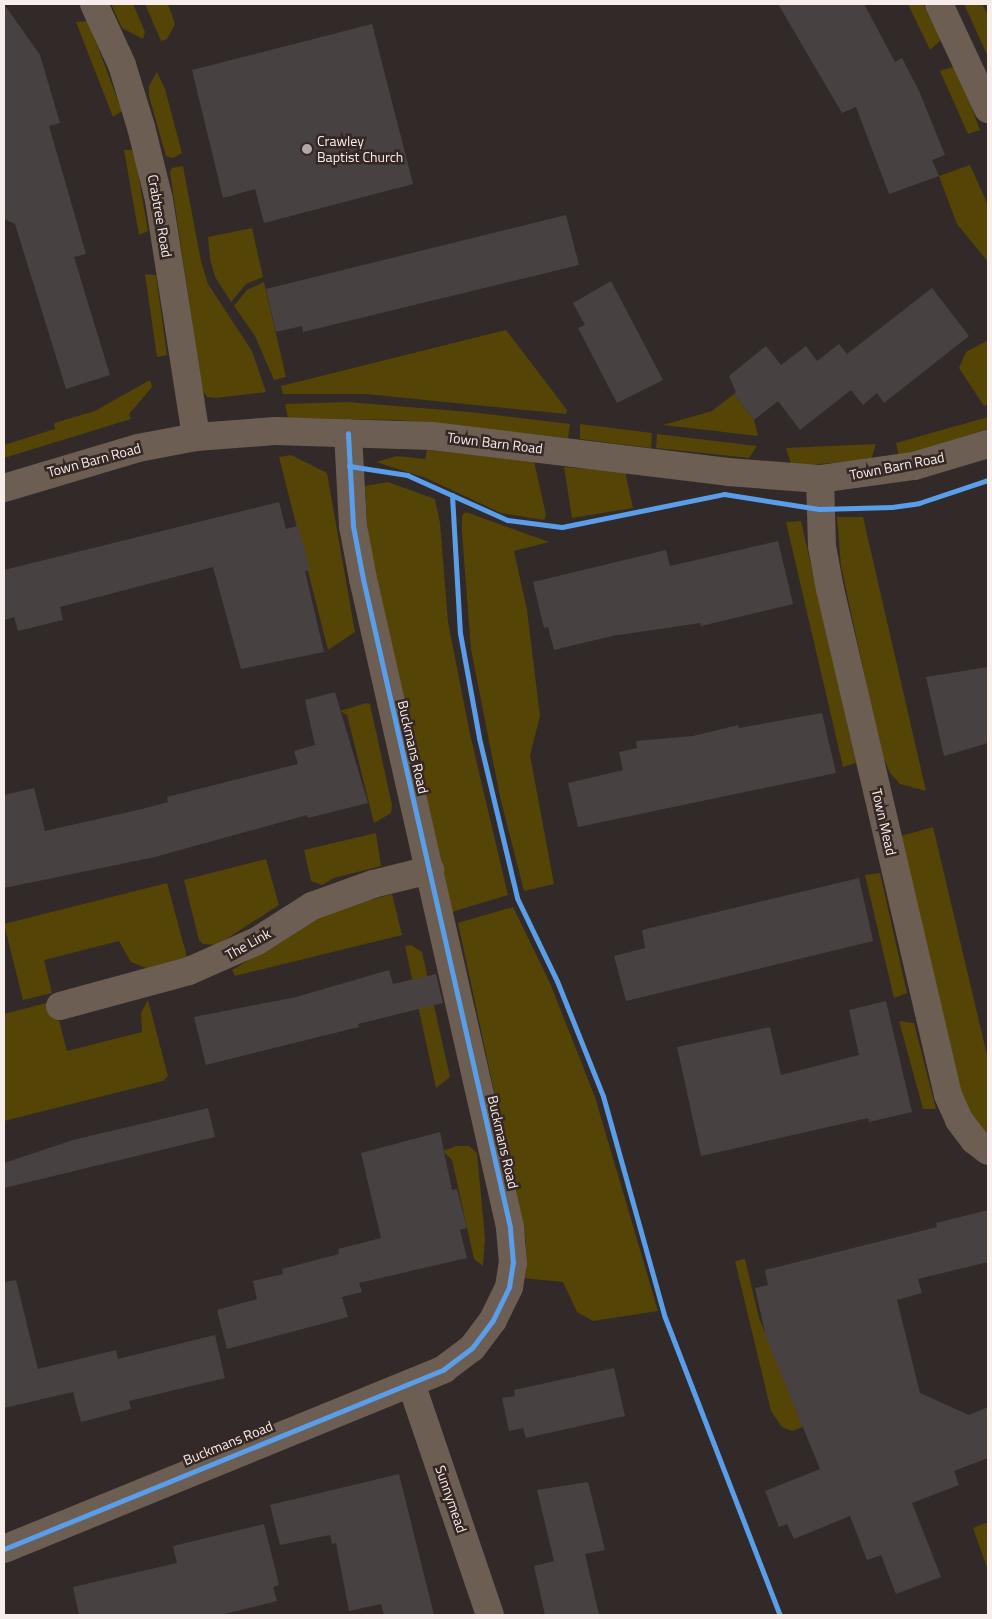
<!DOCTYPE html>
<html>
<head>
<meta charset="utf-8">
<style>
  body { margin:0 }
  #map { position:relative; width:992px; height:1619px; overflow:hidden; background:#312a28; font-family:"Titillium Web",sans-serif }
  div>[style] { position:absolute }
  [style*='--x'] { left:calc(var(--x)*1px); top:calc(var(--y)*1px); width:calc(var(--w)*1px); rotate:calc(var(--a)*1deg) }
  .green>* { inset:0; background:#544405 }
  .building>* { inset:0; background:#484141 }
  .minor>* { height:28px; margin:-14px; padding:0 14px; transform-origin:14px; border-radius:14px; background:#6c5e52 }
  .cycleway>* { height:5px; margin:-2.5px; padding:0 2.5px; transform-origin:2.5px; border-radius:2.5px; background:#5a9eea }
  .dots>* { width:14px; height:14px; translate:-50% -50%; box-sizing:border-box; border:2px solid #352724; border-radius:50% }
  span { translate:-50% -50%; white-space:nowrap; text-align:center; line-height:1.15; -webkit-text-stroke:5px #352724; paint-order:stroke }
  .poi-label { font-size:14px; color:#f7edeb }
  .left { translate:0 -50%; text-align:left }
  .street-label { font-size:14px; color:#f7edeb }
  .frame { position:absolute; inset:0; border:5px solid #f7edeb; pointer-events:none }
</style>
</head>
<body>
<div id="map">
  <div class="green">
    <i style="clip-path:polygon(111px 4px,133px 4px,145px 32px,143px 39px,122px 28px)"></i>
    <i style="clip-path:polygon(145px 4px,168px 4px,175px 24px,167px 39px,161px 41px)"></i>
    <i style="clip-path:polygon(908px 4px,923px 4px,941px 40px,930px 50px)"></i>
    <i style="clip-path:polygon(964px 4px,982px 4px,988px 15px,988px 57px)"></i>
    <i style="clip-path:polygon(88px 21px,122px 111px,113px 117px,76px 22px)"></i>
    <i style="clip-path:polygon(956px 66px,980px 130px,968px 134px,940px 71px)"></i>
    <i style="clip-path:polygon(157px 72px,165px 89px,182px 153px,173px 158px,166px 156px,149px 96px,149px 86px)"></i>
    <i style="clip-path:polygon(124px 150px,134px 150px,148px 231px,139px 235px)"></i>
    <i style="clip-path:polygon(970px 165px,988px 205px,988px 262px,957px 224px,939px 176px)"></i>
    <i style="clip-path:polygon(183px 166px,201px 261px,208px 284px,252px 351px,266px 392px,215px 398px,207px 397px,202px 390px,170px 172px,172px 168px)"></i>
    <i style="clip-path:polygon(252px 228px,263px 277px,246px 284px,231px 302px,215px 277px,210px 259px,208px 237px)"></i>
    <i style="clip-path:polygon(145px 274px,156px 275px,167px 355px,157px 357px)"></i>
    <i style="clip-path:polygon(264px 282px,286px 377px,274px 380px,255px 336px,234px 306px,247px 290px)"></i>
    <i style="clip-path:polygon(506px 330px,567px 410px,566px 414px,366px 394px,283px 394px,281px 386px)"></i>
    <i style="clip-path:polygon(988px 340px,988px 404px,984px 406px,959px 368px,966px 352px)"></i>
    <i style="clip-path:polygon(150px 380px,152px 387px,129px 414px,131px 419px,4px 458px,4px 445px,55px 429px,54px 423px,95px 411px)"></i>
    <i style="clip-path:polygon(734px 394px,754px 420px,758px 436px,663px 425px,712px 411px)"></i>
    <i style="clip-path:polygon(347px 402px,470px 412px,570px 424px,568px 438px,398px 420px,288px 418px,285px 404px)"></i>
    <i style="clip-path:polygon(988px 417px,988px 429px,899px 457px,896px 443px)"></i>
    <i style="clip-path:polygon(580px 424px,652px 433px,651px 448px,580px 439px)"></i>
    <i style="clip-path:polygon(657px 434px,757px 446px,749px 458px,656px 448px)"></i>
    <i style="clip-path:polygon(876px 444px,871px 460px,818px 464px,791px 464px,786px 448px)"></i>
    <i style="clip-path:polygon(427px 450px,534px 461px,546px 515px,544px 520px,501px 513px,426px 478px,376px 462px,397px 456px,425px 459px)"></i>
    <i style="clip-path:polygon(291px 455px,327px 473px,355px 632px,328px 650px,279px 457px)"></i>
    <i style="clip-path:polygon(564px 467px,625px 472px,633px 508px,572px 518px)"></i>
    <i style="clip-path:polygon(388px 482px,435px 499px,440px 523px,448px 622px,470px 734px,508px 895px,448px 913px,368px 540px,365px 486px)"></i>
    <i style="clip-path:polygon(466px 512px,549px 542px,514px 551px,527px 610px,540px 716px,530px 755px,554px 884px,524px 891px,500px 797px,471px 649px,462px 533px,462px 515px)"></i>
    <i style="clip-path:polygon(837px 517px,863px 517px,926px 791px,900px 784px,890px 773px,881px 752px,841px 566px)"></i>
    <i style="clip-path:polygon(801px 521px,856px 763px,843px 767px,786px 522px)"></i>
    <i style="clip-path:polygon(366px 703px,370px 704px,392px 805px,391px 813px,374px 823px,347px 715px,340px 711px)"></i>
    <i style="clip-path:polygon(933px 827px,988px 1059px,988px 1137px,966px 1111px,901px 836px)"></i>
    <i style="clip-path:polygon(376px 833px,381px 866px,334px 878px,322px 885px,311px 881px,304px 850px)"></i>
    <i style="clip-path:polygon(266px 859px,279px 905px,217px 945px,203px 944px,199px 940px,184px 880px)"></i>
    <i style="clip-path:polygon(880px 873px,907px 993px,894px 998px,865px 875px)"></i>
    <i style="clip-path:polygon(167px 883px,187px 957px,146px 968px,131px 962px,119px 941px,44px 960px,52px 993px,23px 1000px,4px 924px)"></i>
    <i style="clip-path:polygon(392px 894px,402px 935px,235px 976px,232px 970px,331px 911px)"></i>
    <i style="clip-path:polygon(513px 907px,550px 983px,595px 1097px,658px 1311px,593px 1321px,577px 1312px,563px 1282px,522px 1278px,526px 1242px,522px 1222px,458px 923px)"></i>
    <i style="clip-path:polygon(411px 945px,422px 952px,450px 1077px,436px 1088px,405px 946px)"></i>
    <i style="clip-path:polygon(148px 1000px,168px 1076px,163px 1081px,4px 1121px,4px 1014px,54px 1001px,67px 1051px,142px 1032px,141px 1013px)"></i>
    <i style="clip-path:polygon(899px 1021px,914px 1023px,936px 1109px,923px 1109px)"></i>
    <i style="clip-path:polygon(456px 1146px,469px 1146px,477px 1153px,485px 1238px,483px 1266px,474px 1259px,452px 1160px,443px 1151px)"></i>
    <i style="clip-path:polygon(745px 1259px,759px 1318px,803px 1427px,792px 1431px,782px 1427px,771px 1411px,735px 1261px)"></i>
    <i style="clip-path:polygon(988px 1522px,988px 1570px,973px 1528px)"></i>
  </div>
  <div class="building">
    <i style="clip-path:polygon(4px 4px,40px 55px,60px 123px,49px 126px,86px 254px,74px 257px,110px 375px,66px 389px,15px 224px,4px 219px)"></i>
    <i style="clip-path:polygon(778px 4px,864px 4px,895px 62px,902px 58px,919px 91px,945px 155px,932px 160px,939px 176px,889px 194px,856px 107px,842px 113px)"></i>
    <i style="clip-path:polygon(372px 24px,413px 184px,264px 223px,255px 189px,223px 198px,192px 70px)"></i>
    <i style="clip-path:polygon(566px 215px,579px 265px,303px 332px,302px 326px,276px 332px,266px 289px)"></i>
    <i style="clip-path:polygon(611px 281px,663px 380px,617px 403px,578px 328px,585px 325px,573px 303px)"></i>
    <i style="clip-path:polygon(932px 288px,969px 336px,884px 403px,877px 393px,863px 405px,851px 390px,800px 430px,778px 401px,754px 420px,734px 394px,736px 392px,729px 376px,766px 346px,781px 365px,806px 346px,817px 361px,839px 344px,847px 354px)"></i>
    <i style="clip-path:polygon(279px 502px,286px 529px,298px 526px,310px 570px,305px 571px,324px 652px,241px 669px,213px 567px,60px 607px,63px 620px,18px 631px,14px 617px,4px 620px,4px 570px)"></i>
    <i style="clip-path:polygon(778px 541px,793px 604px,701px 626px,700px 623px,612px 636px,554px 650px,548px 627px,544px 628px,533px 582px,666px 550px,670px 566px)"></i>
    <i style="clip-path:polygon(988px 667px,988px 743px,944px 756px,926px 677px)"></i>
    <i style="clip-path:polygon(335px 692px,368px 803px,308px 818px,307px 815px,155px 857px,4px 888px,4px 795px,34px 788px,45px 831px,142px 809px,168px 802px,167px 797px,298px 764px,294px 751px,315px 745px,305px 700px)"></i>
    <i style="clip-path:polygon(822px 713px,836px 773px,578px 827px,568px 783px,623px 770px,619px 752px,637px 748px,636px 741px,693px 736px,738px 725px,739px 728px)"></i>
    <i style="clip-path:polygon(859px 878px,873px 941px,626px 1001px,614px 956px,645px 948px,642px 930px)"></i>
    <i style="clip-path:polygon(389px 970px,393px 984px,436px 974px,443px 1003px,358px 1024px,359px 1027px,206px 1065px,194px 1017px,296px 997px)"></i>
    <i style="clip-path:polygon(886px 1001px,912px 1112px,869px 1122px,868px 1118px,701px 1156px,677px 1047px,770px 1027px,781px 1075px,859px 1055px,849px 1010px)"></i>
    <i style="clip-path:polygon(208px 1108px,215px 1137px,4px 1188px,4px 1163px,73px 1140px)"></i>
    <i style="clip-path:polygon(440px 1132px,452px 1190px,457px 1189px,467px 1228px,460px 1230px,467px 1258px,359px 1283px,362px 1292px,342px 1297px,348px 1317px,227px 1349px,217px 1310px,257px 1299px,253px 1281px,283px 1274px,282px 1269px,339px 1254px,338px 1249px,381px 1238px,361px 1153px)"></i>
    <i style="clip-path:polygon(988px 1210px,988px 1262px,918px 1279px,922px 1293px,897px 1300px,920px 1393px,969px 1415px,988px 1407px,988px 1458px,954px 1471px,959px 1485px,912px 1503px,941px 1577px,896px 1594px,881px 1555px,867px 1560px,850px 1516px,794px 1539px,787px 1524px,779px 1527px,765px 1491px,820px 1469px,766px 1337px,755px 1288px,768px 1285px,765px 1270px,937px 1227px,936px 1223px)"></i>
    <i style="clip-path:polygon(16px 1280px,38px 1369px,116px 1350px,118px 1359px,215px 1335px,225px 1378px,129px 1401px,131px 1409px,81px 1422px,73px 1392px,4px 1408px,4px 1282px)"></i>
    <i style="clip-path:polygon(614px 1368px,625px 1416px,526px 1438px,523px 1428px,509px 1431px,502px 1398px,515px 1396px,514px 1390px)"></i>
    <i style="clip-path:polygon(399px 1474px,434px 1615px,384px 1615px,381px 1604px,349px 1611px,336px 1543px,332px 1544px,330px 1535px,280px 1545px,270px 1505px)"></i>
    <i style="clip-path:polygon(588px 1482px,605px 1550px,585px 1554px,599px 1615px,545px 1615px,534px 1566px,554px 1561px,537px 1490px)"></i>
    <i style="clip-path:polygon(264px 1524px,279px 1585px,273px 1587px,277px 1601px,220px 1615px,79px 1615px,73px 1587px,177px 1563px,173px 1546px)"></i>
  </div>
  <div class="minor">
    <i style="--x:94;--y:4;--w:67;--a:65.3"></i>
    <i style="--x:122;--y:65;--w:65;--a:73"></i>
    <i style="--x:141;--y:127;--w:75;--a:76.1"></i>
    <i style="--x:159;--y:200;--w:240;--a:81.1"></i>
    <i style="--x:939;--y:4;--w:116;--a:65"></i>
    <i style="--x:820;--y:479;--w:67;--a:88.3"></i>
    <i style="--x:822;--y:546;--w:44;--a:79.5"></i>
    <i style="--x:830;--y:589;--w:520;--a:76.87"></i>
    <i style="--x:948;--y:1095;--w:27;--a:66"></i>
    <i style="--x:959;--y:1120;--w:25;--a:53"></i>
    <i style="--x:974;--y:1140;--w:18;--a:38"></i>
    <i style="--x:4;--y:488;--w:140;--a:-16.6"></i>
    <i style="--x:138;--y:448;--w:59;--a:-10.7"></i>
    <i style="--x:196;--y:437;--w:79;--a:-4.3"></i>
    <i style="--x:275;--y:431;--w:157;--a:1.8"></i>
    <i style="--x:432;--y:436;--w:298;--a:6.9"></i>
    <i style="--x:728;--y:472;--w:92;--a:4.4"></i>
    <i style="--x:820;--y:479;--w:95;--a:-7.9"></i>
    <i style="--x:914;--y:466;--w:77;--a:-16.6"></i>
    <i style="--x:60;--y:1006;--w:134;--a:-15.2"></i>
    <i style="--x:189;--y:971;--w:74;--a:-23.8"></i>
    <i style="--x:257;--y:941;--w:65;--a:-32.5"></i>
    <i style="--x:312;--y:906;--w:65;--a:-19.8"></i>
    <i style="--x:373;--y:884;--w:59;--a:-13.8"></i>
    <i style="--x:411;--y:1383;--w:245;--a:71.2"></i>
    <i style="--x:4;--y:1549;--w:475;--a:-22.2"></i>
    <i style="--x:444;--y:1369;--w:35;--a:-37"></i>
    <i style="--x:472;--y:1348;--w:35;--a:-53"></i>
    <i style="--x:493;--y:1320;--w:37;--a:-64"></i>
    <i style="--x:509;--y:1287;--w:24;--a:-81"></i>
    <i style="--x:513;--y:1263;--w:36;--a:-95"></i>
    <i style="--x:510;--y:1227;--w:664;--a:-102.78"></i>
    <i style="--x:363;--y:579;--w:54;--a:-100.7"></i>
    <i style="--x:353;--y:526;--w:93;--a:-93.1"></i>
  </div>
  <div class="cycleway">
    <i style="--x:349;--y:466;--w:59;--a:8.8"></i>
    <i style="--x:407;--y:475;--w:110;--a:24.2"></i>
    <i style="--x:507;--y:520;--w:55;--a:7.3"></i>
    <i style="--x:562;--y:527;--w:165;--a:-11.5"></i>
    <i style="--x:724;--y:494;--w:96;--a:9"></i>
    <i style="--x:819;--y:509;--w:73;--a:-1.6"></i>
    <i style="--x:892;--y:507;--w:27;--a:-8"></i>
    <i style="--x:919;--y:503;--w:73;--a:-18.4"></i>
    <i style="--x:452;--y:495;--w:138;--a:86.7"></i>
    <i style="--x:460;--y:633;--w:107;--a:79.7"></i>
    <i style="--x:479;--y:738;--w:164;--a:76.6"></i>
    <i style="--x:517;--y:898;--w:92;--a:64.3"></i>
    <i style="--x:557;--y:981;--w:124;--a:68.2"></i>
    <i style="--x:603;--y:1096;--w:227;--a:74.4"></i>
    <i style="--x:664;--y:1315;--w:322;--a:68.9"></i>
    <i style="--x:4;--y:1549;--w:475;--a:-22.2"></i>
    <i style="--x:444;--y:1369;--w:35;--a:-37"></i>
    <i style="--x:472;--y:1348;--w:35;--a:-53"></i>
    <i style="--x:493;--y:1320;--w:37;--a:-64"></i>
    <i style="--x:509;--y:1287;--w:24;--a:-81"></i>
    <i style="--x:513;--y:1263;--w:36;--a:-95"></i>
    <i style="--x:510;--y:1227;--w:664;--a:-102.78"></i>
    <i style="--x:363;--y:579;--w:54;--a:-100.7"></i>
    <i style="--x:353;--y:526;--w:93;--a:-93.1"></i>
  </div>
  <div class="dots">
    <i style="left:307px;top:149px;background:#b2a9a7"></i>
  </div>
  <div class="poi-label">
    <span class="left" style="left:317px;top:149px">Crawley<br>Baptist Church</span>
  </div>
  <div class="street-label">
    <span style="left:160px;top:216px;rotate:80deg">Crabtree Road</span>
    <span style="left:495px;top:443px;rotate:7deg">Town Barn Road</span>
    <span style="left:94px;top:460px;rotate:-15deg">Town Barn Road</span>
    <span style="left:897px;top:466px;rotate:-11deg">Town Barn Road</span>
    <span style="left:413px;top:747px;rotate:77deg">Buckmans Road</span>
    <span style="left:884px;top:822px;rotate:77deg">Town Mead</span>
    <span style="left:248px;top:944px;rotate:-29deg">The Link</span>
    <span style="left:503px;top:1142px;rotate:77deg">Buckmans Road</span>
    <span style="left:228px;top:1443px;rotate:-22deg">Buckmans Road</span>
    <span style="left:451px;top:1499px;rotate:71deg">Sunnymead</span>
  </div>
  <div class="frame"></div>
</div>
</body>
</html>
